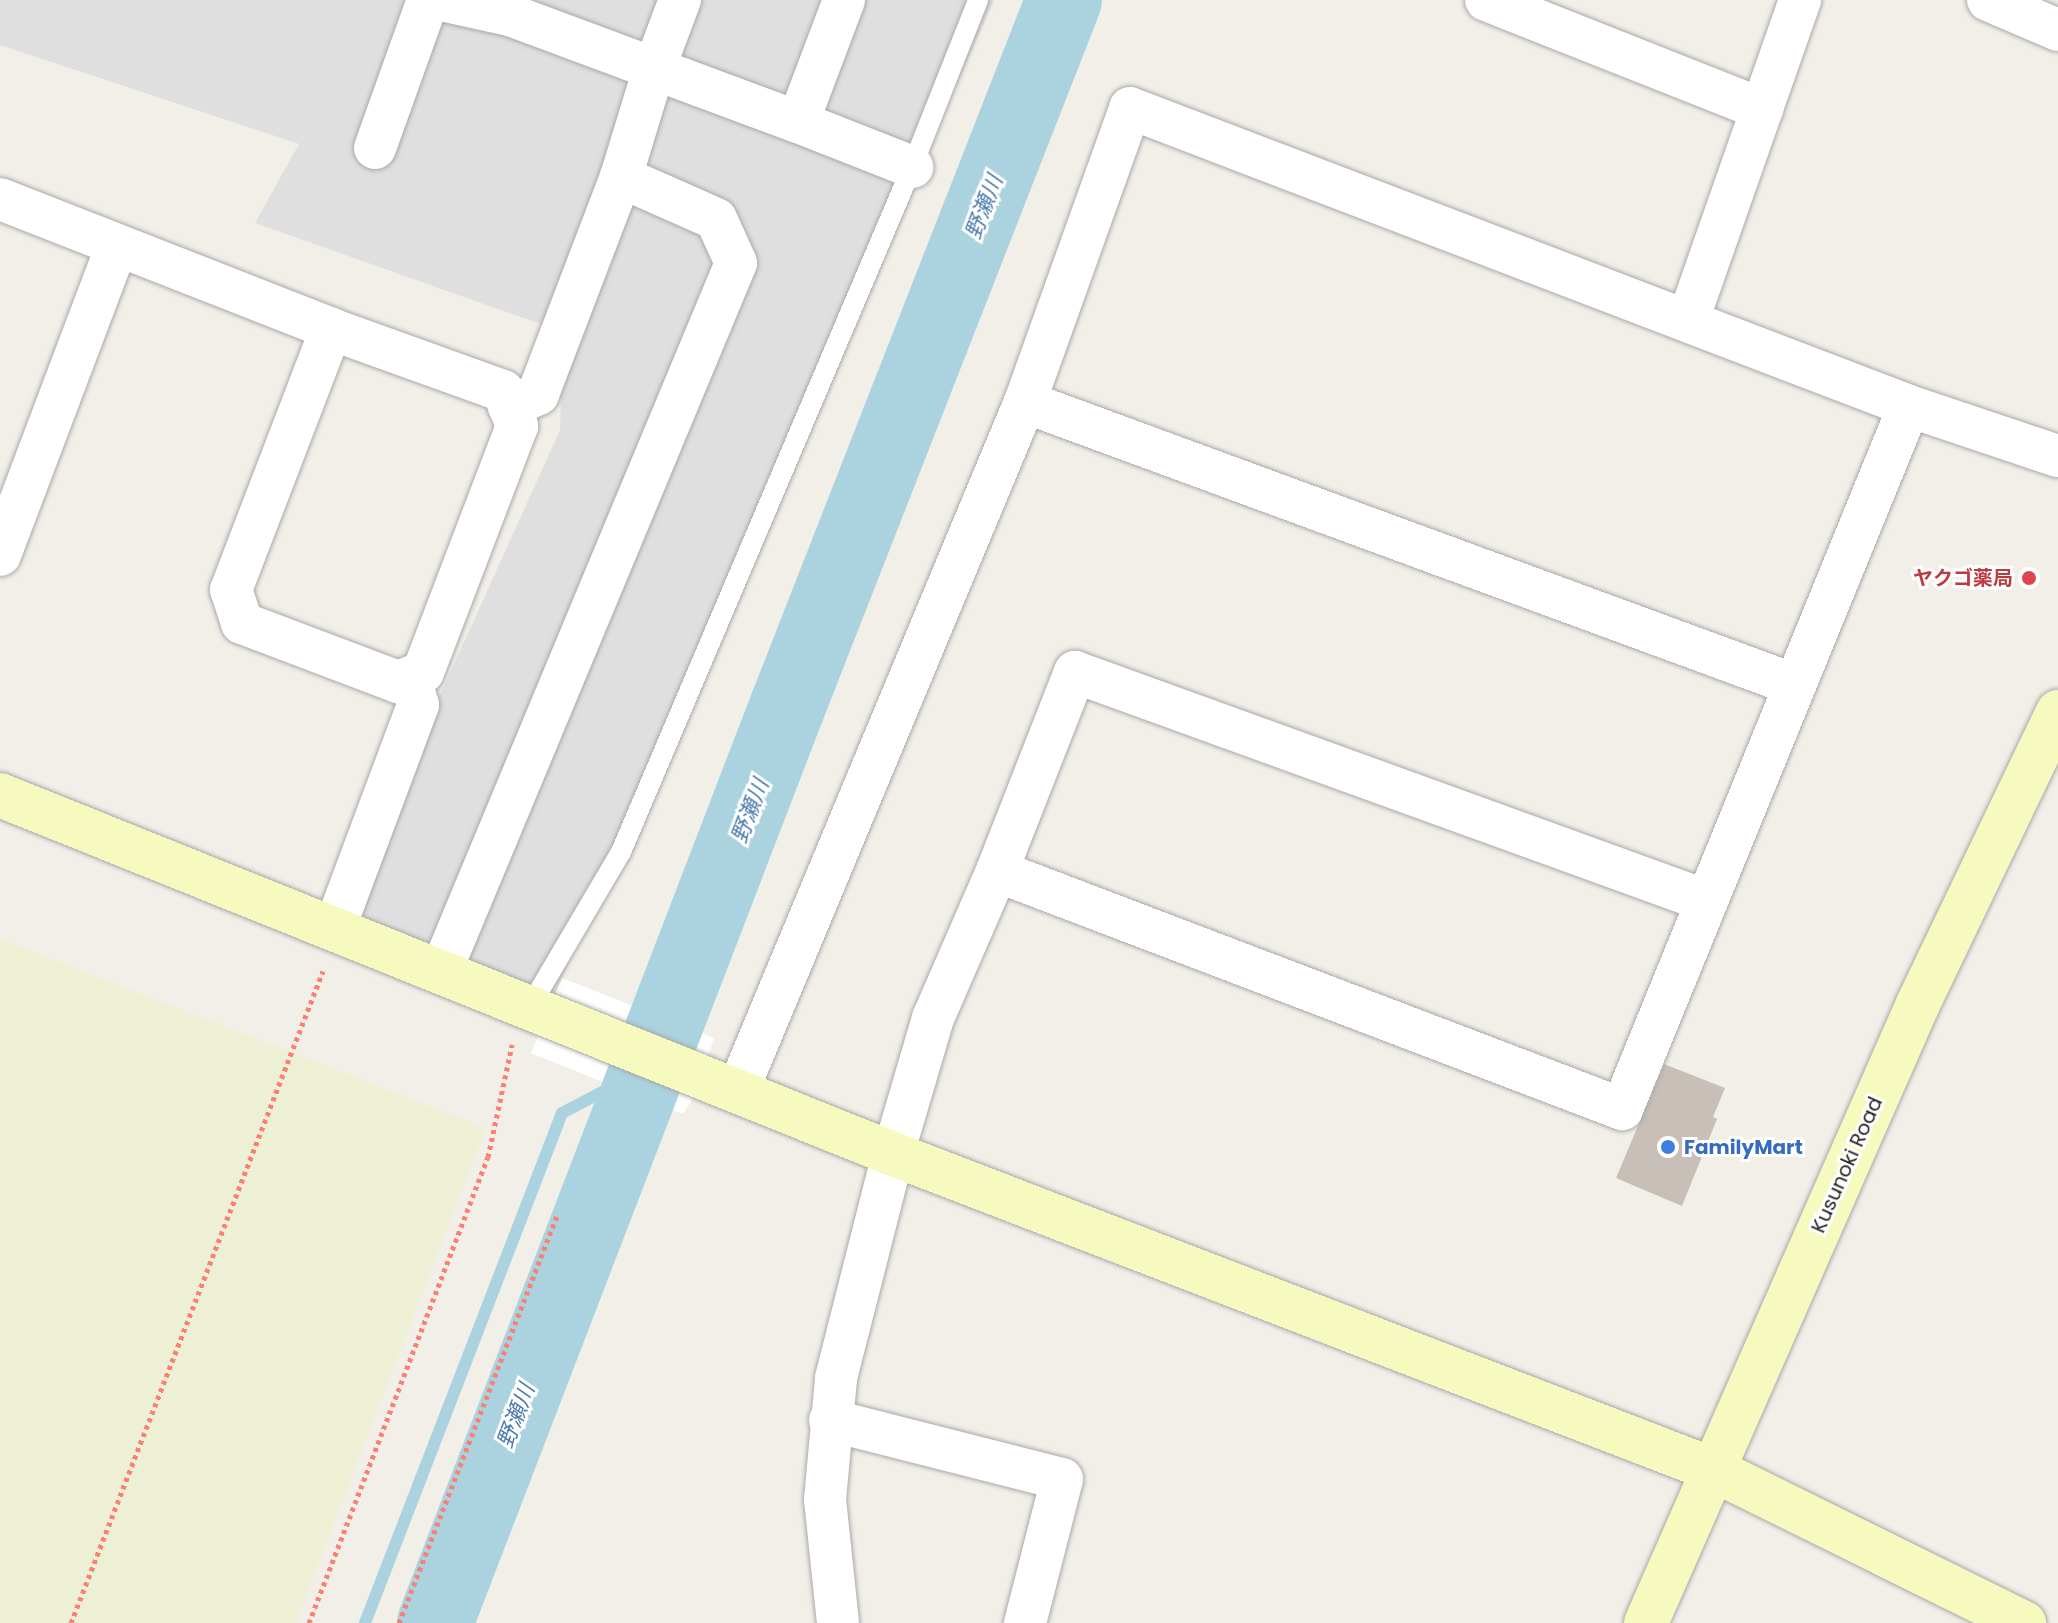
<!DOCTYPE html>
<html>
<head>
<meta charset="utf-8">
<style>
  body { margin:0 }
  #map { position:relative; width:2058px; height:1623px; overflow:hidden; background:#f2efe9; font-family:Poppins,"Noto Sans JP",sans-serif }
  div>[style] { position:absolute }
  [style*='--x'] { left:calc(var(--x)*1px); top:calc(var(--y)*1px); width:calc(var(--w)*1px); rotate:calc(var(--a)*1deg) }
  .residential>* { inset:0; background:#e0dfdf }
  .farmland>* { inset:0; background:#eef0d5 }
  .pier>* { inset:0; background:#fff }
  .stream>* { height:12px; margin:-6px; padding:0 6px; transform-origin:6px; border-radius:6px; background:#aad3df }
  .river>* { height:76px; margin:-38px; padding:0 38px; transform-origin:38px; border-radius:38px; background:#aad3df }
  .building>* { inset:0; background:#c7bfb8 }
  .path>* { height:5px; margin-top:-2.5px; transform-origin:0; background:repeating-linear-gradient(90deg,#fa8072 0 4px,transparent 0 8px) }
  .roads { filter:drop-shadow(0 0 2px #a9a9a9) drop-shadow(0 0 2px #a9a9a9) }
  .lane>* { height:20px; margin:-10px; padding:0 10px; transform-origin:10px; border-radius:10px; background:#fff }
  .street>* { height:42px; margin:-21px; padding:0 21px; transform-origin:21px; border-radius:21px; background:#fff }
  .secondary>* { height:44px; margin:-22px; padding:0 22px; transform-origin:22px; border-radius:22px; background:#f7fabf }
  .dots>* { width:22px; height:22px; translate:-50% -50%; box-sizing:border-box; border:4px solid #fff; border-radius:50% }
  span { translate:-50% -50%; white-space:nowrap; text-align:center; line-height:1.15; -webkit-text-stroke:6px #fff; paint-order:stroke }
  .health-label { font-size:20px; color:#be3a42; font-weight:700 }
  .right { translate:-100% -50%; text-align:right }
  .shop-label { font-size:20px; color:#366cbe; font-weight:700 }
  .left { translate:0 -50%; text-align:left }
  .street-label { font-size:20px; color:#222 }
  .water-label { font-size:22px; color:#4a7aab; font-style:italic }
</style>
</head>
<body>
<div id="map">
  <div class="residential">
    <i style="clip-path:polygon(0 0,994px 0,546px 1015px,335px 927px,560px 430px,563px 332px,255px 223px,299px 144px,0 45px)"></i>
  </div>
  <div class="farmland">
    <i style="clip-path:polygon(0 939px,486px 1128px,296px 1623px,0 1623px)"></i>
  </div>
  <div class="pier">
    <i style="clip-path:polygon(562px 978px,714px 1038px,693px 1098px,683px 1114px,531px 1053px)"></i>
  </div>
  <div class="stream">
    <i style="--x:365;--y:1623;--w:547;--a:-68.88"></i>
    <i style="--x:562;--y:1113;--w:99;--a:-27.6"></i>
  </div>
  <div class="river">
    <i style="--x:435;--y:1623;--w:984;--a:-68.97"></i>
    <i style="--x:788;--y:705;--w:757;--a:-68.62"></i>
  </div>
  <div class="building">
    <i style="clip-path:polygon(1664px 1064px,1725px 1088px,1713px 1117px,1717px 1119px,1682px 1206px,1616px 1178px)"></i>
  </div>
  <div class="path">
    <i style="--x:71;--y:1623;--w:699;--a:-68.87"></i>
    <i style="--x:309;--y:1623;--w:499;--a:-69"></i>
    <i style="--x:488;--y:1157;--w:115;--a:-77.9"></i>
    <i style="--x:399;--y:1623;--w:437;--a:-68.8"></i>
  </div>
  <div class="roads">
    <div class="lane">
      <i style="--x:529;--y:1008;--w:181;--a:-59.5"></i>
      <i style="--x:621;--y:852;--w:744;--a:-66.98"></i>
      <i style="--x:912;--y:167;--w:180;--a:-68.4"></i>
    </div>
    <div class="street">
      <i style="--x:441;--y:0;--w:71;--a:12.3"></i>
      <i style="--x:510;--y:15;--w:307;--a:20.4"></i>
      <i style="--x:798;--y:122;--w:130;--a:-69.3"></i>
      <i style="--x:1486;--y:0;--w:297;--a:21.6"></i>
      <i style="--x:1988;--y:0;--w:76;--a:23.2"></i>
      <i style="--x:798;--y:122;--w:123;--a:21.5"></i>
      <i style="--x:375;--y:148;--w:157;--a:-70.3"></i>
      <i style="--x:0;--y:199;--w:356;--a:21.4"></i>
      <i style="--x:331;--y:329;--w:183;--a:19.8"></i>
      <i style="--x:503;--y:391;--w:38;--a:68"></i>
      <i style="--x:517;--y:426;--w:263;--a:110.9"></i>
      <i style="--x:423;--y:672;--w:27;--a:158"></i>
      <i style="--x:398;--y:682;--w:167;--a:-159.3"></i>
      <i style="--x:242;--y:623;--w:35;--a:-108"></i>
      <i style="--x:231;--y:590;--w:280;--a:-69"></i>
      <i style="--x:1688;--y:320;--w:339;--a:-70.7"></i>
      <i style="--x:1025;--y:402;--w:312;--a:-70.3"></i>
      <i style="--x:1130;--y:108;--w:834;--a:20.93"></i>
      <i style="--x:1909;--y:406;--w:157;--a:18.6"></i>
      <i style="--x:509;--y:407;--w:32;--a:-24"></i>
      <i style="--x:538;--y:394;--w:232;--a:-69.1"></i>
      <i style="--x:621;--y:177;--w:113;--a:-73"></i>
      <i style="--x:654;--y:69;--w:74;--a:-69.4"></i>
      <i style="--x:0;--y:555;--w:331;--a:-69.3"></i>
      <i style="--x:997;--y:871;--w:669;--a:20.85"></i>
      <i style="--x:1622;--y:1109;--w:759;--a:-67.79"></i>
      <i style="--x:335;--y:927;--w:237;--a:-69.5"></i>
      <i style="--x:418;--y:705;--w:28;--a:-107"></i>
      <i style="--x:441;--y:971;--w:767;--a:-67.38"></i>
      <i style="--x:736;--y:263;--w:48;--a:-114.4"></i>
      <i style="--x:716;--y:219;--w:104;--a:-156.1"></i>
      <i style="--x:738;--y:1090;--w:745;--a:-67.36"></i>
      <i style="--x:1025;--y:402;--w:820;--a:20.18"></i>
      <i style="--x:830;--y:1420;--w:239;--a:14.3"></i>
      <i style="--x:1062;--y:1479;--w:149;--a:104.4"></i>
      <i style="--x:838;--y:1623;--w:124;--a:-96"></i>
      <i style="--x:825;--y:1500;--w:122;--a:-84.8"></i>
      <i style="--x:836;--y:1378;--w:231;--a:-75.7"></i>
      <i style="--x:893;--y:1154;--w:142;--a:-73.6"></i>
      <i style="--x:933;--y:1018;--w:160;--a:-66.5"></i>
      <i style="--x:997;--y:871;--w:214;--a:-68.6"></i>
      <i style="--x:1075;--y:672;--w:672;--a:19.92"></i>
    </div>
    <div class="secondary">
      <i style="--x:0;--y:795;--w:962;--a:21.9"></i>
      <i style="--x:893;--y:1154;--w:880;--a:21.05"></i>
      <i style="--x:1714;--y:1470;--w:346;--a:26.3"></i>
      <i style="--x:1646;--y:1623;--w:676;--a:-66.28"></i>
      <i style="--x:1918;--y:1004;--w:324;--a:-64.4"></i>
    </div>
  </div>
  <div class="dots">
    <i style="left:2029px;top:578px;background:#e0444e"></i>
    <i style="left:1668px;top:1147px;background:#3f7fe0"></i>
  </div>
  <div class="health-label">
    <span class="right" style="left:2013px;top:578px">ヤクゴ薬局</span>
  </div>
  <div class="shop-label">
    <span class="left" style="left:1684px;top:1147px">FamilyMart</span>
  </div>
  <div class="street-label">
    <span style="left:1847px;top:1165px;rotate:-66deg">Kusunoki Road</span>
  </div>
  <div class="water-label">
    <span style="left:984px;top:207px;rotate:-69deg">野瀬川</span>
    <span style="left:750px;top:811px;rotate:-69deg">野瀬川</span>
    <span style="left:516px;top:1416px;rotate:-69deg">野瀬川</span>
  </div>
</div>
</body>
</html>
